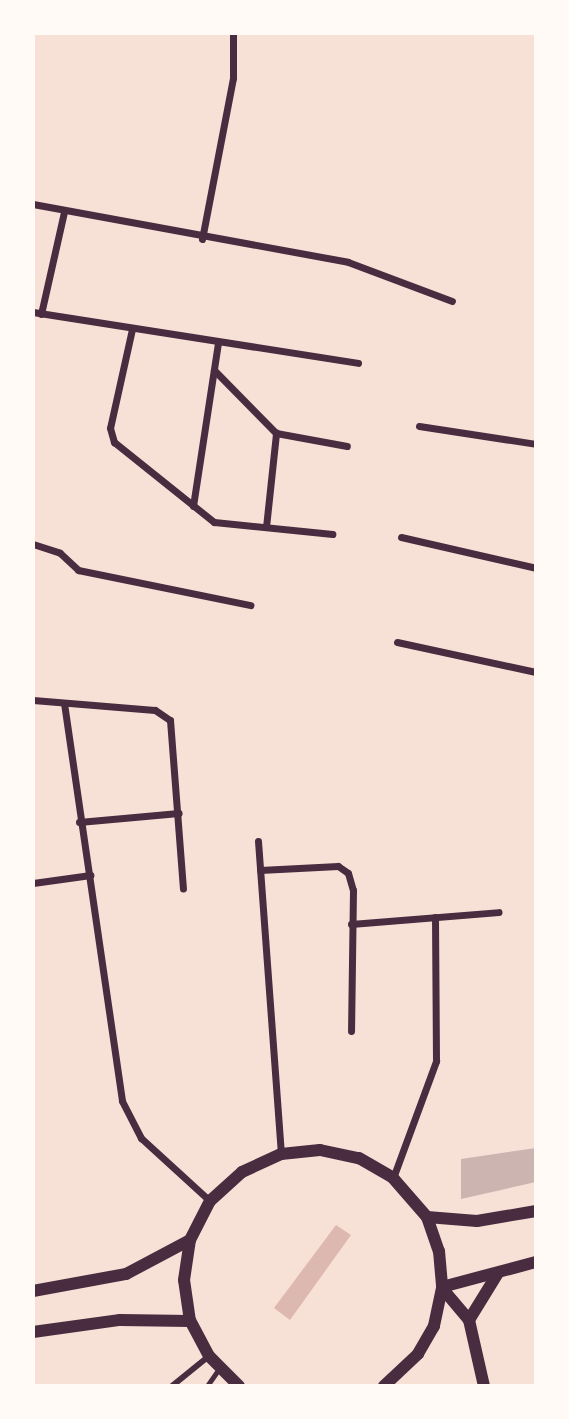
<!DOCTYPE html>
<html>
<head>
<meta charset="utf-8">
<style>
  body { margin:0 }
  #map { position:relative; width:569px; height:1419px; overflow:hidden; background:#f7e1d7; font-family:"Zilla Slab",serif }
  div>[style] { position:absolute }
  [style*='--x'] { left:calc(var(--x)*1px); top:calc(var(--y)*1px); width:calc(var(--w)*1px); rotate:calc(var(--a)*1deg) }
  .water>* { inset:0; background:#dcb8b0 }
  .building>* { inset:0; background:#ccb4b1 }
  .service>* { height:4.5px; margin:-2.25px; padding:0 2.25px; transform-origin:2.25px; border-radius:2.25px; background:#4a2c40 }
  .pedestrian>* { height:6px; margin:-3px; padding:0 3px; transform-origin:3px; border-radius:3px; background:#4a2c40 }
  .minor>* { height:7px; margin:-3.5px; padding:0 3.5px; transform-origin:3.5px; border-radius:3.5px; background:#4a2c40 }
  .tertiary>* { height:12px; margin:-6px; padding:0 6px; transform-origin:6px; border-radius:6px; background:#4a2c40 }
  span { translate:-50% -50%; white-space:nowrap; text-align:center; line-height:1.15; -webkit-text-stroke:5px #fffaf5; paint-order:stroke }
  .frame { position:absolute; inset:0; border:35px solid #fffaf5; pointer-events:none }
</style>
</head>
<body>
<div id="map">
  <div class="water">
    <i style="clip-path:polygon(336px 1225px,351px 1235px,290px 1320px,274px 1308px)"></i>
  </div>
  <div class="building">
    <i style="clip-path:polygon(536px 1148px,536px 1182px,461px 1199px,461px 1159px)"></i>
  </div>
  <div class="service">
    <i style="--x:207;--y:1386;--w:21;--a:-55"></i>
  </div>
  <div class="pedestrian">
    <i style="--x:172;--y:1386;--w:48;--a:-39"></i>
  </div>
  <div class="minor">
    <i style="--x:33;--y:204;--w:320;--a:10.4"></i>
    <i style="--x:348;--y:262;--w:111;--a:20.6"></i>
    <i style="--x:202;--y:239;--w:164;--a:-79.1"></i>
    <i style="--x:233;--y:78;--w:45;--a:-90"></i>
    <i style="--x:33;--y:312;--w:329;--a:8.9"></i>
    <i style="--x:41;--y:314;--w:105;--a:-77.3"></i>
    <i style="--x:132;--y:329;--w:101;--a:102.5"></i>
    <i style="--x:110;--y:428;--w:15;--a:74"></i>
    <i style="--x:114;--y:442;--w:128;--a:38.7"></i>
    <i style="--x:214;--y:522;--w:119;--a:5.8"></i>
    <i style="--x:214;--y:370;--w:88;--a:45.5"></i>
    <i style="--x:276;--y:433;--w:72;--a:10.4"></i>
    <i style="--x:419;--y:426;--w:118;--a:8.7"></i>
    <i style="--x:193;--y:506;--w:166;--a:-81.3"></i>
    <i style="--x:266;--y:527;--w:95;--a:-83.9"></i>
    <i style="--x:401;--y:537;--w:139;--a:12.9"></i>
    <i style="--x:33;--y:544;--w:28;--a:18"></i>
    <i style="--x:60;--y:553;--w:25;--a:43"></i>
    <i style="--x:78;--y:570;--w:176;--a:11.5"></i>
    <i style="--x:397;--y:642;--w:142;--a:12.2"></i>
    <i style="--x:33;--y:700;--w:122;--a:4.7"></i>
    <i style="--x:155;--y:710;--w:18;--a:34"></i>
    <i style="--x:170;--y:720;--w:169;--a:85.6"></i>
    <i style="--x:64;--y:703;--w:402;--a:81.7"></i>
    <i style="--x:122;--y:1101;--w:42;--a:62.8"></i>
    <i style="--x:141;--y:1138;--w:93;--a:42.4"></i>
    <i style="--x:79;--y:822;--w:100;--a:-5.1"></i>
    <i style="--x:258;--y:841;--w:314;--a:85.8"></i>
    <i style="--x:260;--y:870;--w:78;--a:-2.9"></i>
    <i style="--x:338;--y:866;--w:12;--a:35"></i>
    <i style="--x:348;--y:873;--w:18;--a:74"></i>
    <i style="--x:353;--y:890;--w:141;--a:90.8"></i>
    <i style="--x:33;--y:883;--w:58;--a:-8"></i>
    <i style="--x:351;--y:924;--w:148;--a:-4.6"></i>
    <i style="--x:393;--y:1178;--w:125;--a:-69.8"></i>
    <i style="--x:436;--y:1061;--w:144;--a:-90.4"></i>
  </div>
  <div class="tertiary">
    <i style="--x:427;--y:1217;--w:50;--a:4.6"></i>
    <i style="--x:477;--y:1221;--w:60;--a:-9.6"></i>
    <i style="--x:442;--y:1287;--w:97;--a:-14.9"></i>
    <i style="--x:442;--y:1288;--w:42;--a:49.8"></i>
    <i style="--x:469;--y:1320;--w:68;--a:77.2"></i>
    <i style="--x:33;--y:1291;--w:95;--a:-10.4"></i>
    <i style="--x:126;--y:1274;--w:72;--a:-28"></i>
    <i style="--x:469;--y:1320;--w:55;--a:-58.3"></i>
    <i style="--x:33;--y:1332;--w:88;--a:-7.9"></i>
    <i style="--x:120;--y:1320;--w:70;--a:0.8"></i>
    <i style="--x:239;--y:1386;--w:42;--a:-135"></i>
    <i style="--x:209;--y:1356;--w:40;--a:-118"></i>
    <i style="--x:190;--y:1321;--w:41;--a:-98.3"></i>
    <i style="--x:184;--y:1280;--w:40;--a:-81.5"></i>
    <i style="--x:190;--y:1240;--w:44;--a:-62.9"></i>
    <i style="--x:210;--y:1201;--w:43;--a:-42.2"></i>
    <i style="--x:242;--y:1172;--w:43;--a:-24.8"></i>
    <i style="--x:281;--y:1154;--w:39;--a:-6"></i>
    <i style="--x:320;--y:1150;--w:40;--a:12"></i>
    <i style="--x:359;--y:1158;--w:39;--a:30"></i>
    <i style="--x:393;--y:1178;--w:52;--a:48.9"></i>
    <i style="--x:427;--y:1217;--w:36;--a:71"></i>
    <i style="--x:439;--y:1251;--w:37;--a:85"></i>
    <i style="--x:442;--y:1288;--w:39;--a:102"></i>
    <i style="--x:434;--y:1326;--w:32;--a:120"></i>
    <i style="--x:418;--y:1354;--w:47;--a:136.7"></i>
  </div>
  <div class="frame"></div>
</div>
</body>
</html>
